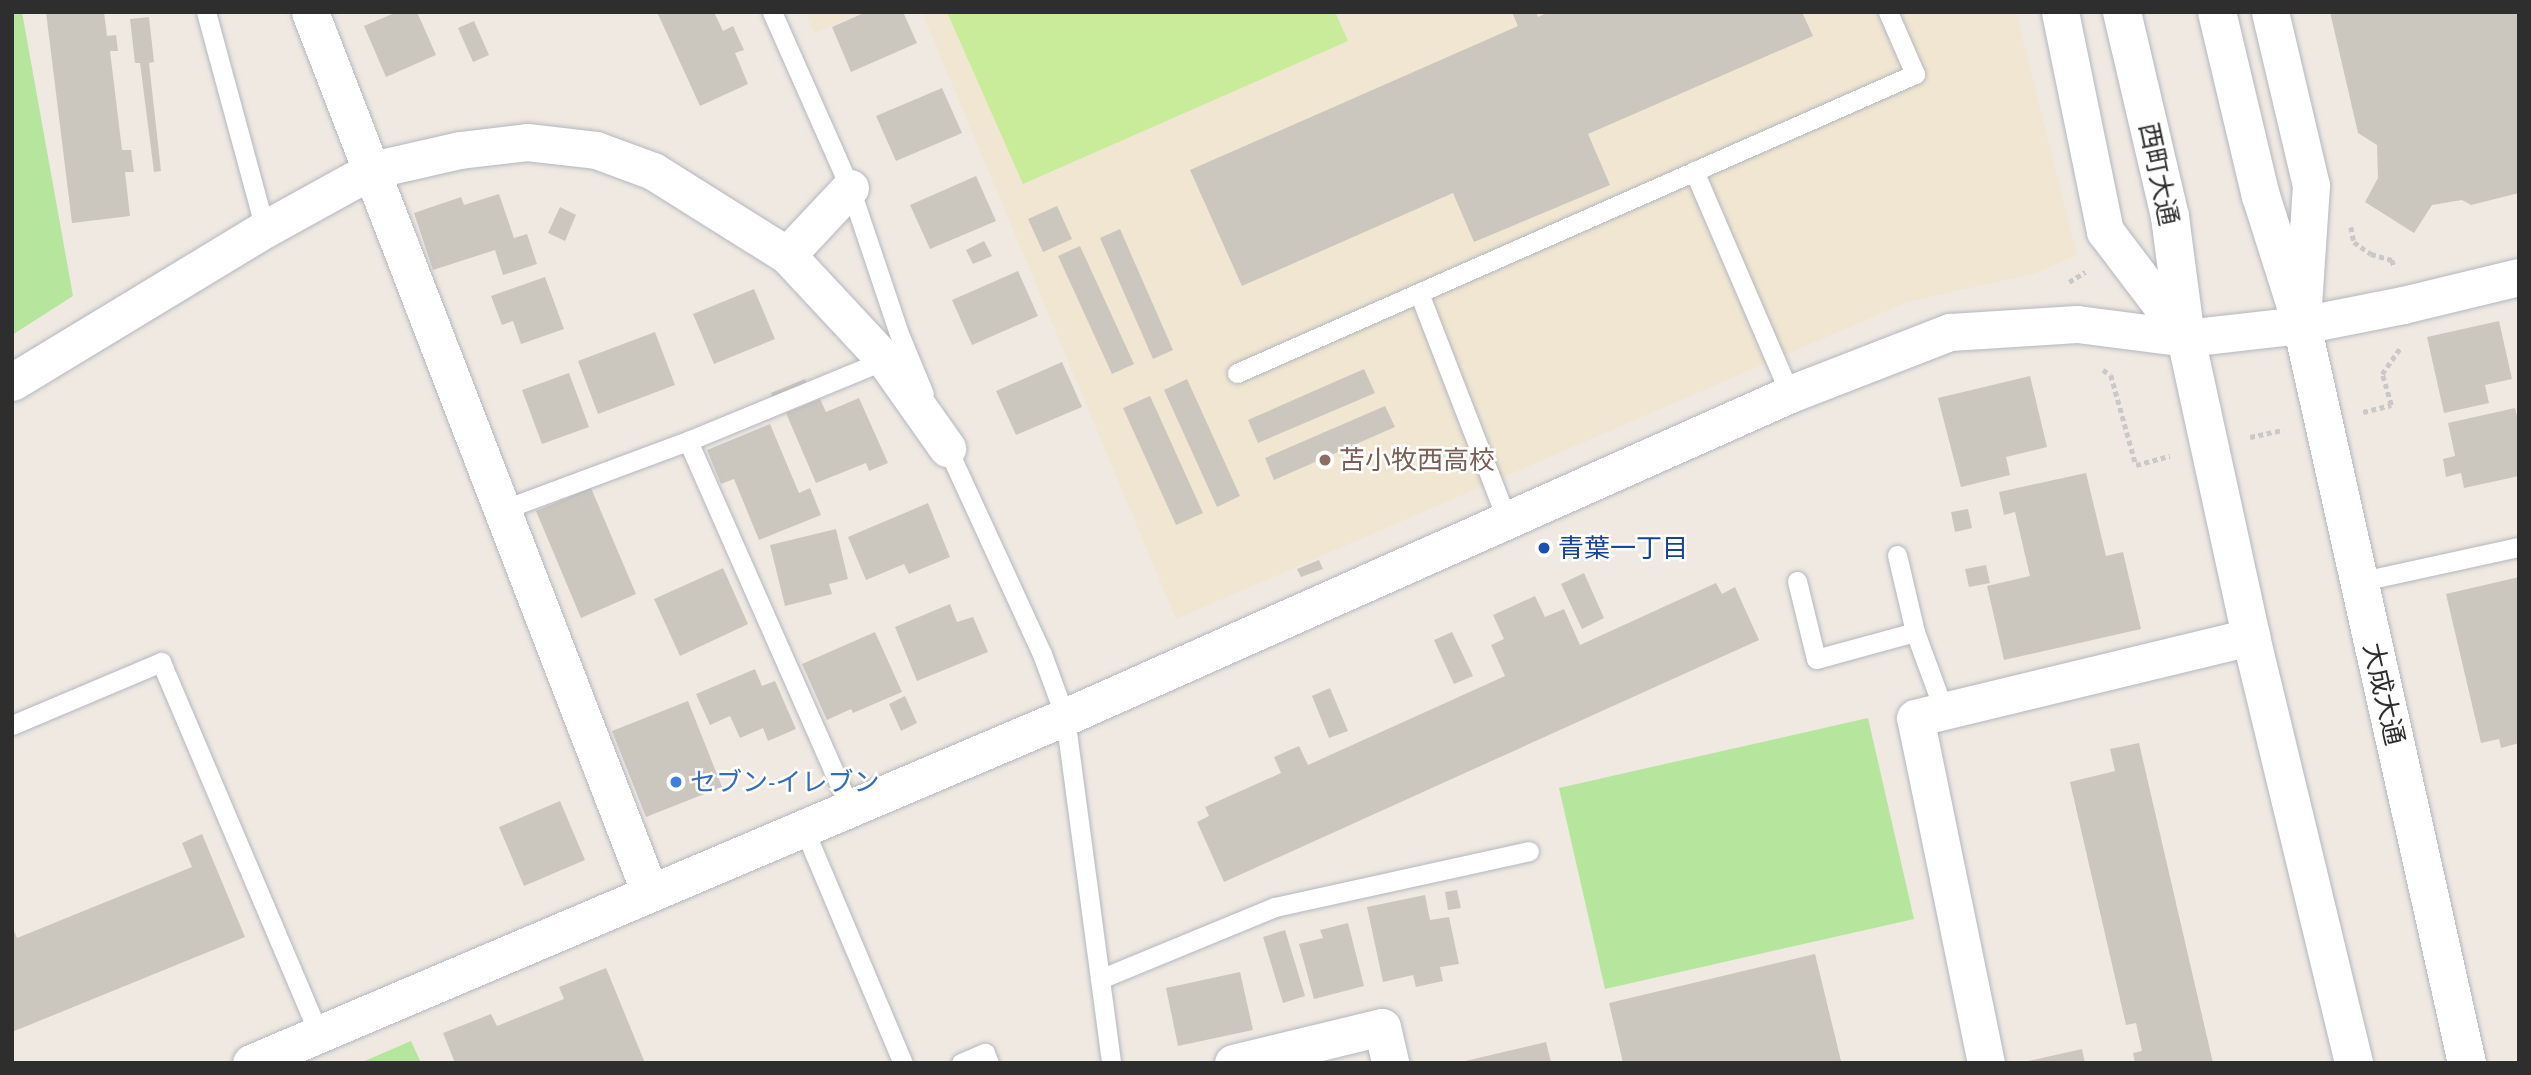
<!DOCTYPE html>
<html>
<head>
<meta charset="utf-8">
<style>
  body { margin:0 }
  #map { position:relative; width:2531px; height:1075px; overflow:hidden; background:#efe9e1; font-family:"PT Sans Narrow","Noto Sans JP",sans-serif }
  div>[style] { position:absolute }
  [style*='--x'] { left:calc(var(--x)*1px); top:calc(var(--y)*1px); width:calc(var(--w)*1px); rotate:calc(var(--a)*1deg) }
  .education>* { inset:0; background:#f0e6d1 }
  .green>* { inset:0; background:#b6e59e }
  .pitch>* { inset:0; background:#c9ec9a }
  .building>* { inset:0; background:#cbc7bf }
  .path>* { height:4.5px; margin-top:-2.25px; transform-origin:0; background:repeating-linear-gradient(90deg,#c9c9c9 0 5px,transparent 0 8.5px) }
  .roads { filter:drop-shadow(0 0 2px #b4b7c1) drop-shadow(0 0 2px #b4b7c1) }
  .lane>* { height:19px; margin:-9.5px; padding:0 9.5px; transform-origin:9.5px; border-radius:9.5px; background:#fff }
  .street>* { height:37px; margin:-18.5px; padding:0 18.5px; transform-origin:18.5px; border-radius:18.5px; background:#fff }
  .secondary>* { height:38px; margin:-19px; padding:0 19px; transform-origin:19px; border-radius:19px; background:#fff }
  .dots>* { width:19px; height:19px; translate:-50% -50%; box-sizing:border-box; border:4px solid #fff; border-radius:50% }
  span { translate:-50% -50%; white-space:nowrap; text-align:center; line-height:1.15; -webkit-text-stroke:5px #fff; paint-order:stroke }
  .street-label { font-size:26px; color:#2e2e2e }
  .education-label { font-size:26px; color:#785e54 }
  .left { translate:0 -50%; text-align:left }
  .transit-label { font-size:26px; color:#164399 }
  .shop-label { font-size:26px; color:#366cbe }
  .frame { position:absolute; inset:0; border:14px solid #2e2e2e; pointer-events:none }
</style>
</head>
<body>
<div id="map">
  <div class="education">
    <i style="clip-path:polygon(805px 12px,864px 12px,814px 33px)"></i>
    <i style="clip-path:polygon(922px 12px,2016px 12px,2077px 255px,2036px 273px,1907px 302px,1176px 619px)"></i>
  </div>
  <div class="green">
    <i style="clip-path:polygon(12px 12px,22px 12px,73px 296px,12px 335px)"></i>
    <i style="clip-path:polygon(1868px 718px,1914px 919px,1605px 989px,1559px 788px)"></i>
    <i style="clip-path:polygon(411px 1041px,421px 1063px,360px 1063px)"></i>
  </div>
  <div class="pitch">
    <i style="clip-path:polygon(947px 12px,1335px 12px,1348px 41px,1023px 184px)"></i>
  </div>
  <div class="building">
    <i style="clip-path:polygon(46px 12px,104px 12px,107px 36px,116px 35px,118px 51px,110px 51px,122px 150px,131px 150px,134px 172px,125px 172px,130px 216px,72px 223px)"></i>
    <i style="clip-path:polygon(397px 12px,417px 12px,436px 55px,386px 77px,364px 26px)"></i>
    <i style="clip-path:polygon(657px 12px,714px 12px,723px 31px,733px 26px,744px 50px,735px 53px,748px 84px,700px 106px)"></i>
    <i style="clip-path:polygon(866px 12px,903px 12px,917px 43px,851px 72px,832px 27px)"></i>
    <i style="clip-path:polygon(1512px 12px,1536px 12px,1538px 17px,1549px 12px,1802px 12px,1813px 36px,1588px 134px,1610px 185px,1474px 242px,1453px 193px,1242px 286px,1190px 170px,1518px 26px)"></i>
    <i style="clip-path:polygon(2330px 12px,2519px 12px,2519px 193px,2471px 205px,2462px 200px,2432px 205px,2414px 233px,2365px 202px,2378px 178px,2377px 145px,2358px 133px)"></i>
    <i style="clip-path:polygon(149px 17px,154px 62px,149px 63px,161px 171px,154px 172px,140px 63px,135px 63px,130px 19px)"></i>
    <i style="clip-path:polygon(474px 21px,489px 55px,473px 62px,458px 28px)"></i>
    <i style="clip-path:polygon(942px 88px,962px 133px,896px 161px,876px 116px)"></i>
    <i style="clip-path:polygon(976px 176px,996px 221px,930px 249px,910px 205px)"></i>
    <i style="clip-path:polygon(499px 194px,514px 238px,527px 234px,537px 264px,503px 275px,495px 250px,433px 270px,414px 213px,461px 197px,464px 205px)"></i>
    <i style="clip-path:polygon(1057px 206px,1072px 239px,1043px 252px,1028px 219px)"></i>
    <i style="clip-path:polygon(560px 207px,576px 215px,565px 241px,548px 233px)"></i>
    <i style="clip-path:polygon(1120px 229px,1173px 350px,1153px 359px,1100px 238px)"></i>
    <i style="clip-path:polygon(984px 241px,992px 256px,973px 264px,966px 250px)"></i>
    <i style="clip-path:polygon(1080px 246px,1134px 364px,1112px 374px,1058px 256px)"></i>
    <i style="clip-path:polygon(1018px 271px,1038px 316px,972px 345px,952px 300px)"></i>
    <i style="clip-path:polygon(545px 277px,564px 329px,521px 344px,513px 321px,502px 325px,491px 296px)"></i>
    <i style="clip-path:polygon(754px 289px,775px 339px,714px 364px,693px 314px)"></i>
    <i style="clip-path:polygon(2499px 321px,2512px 379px,2485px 385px,2489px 403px,2444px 413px,2427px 337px)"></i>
    <i style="clip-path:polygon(655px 332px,675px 385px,598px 414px,578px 361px)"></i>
    <i style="clip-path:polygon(1062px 362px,1082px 407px,1016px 435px,996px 391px)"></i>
    <i style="clip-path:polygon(1364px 369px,1375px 393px,1258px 443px,1248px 420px)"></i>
    <i style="clip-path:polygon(569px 373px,589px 427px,542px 444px,522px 390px)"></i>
    <i style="clip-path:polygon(2030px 376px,2047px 447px,2006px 457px,2010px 475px,1961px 487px,1938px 398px)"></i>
    <i style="clip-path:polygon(805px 379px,810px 391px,776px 405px,771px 393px)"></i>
    <i style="clip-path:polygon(1187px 379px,1240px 496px,1217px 507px,1164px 390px)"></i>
    <i style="clip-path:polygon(1150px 396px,1203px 513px,1176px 525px,1123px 408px)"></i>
    <i style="clip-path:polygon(859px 398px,888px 463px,869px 471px,866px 463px,816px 483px,786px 413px,820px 399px,826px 412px)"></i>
    <i style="clip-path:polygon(1385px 406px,1395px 427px,1274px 480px,1265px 458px)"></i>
    <i style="clip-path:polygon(2515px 408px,2519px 424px,2519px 476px,2464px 488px,2461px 473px,2446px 477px,2443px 459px,2455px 456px,2448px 423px)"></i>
    <i style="clip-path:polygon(770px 424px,799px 493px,810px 488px,821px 515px,759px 540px,734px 479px,721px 484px,707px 450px)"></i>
    <i style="clip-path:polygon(2086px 473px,2106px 556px,2123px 552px,2141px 629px,2004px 660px,1987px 586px,2030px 576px,2015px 512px,2004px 515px,1999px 492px)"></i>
    <i style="clip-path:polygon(591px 488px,636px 594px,581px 618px,536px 511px)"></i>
    <i style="clip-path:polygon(928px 503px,950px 557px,909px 574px,904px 564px,866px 580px,848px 537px)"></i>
    <i style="clip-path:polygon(1968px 509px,1972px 528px,1955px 532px,1951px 512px)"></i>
    <i style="clip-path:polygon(836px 529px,848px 579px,829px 584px,832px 594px,785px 606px,770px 545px)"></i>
    <i style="clip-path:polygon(1319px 560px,1323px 569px,1301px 577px,1297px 569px)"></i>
    <i style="clip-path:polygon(1986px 565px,1990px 583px,1969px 587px,1965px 569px)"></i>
    <i style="clip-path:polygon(723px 568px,748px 624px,680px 656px,654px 599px)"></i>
    <i style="clip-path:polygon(1584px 573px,1604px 618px,1582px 629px,1561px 584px)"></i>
    <i style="clip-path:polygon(2519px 577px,2519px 743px,2501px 748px,2499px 739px,2481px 743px,2446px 594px)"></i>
    <i style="clip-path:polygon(1716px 583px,1722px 594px,1735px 587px,1759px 640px,1224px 882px,1197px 822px,1209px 816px,1205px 807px,1281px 773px,1274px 757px,1299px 746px,1308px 765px,1505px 676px,1491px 645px,1504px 639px,1493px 615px,1535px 596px,1545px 617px,1564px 609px,1580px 645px)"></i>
    <i style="clip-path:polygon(950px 604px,957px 622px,973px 617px,988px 652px,917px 681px,895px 627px)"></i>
    <i style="clip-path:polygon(875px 632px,902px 692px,853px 713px,851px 709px,827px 720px,802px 664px)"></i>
    <i style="clip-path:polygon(1452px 632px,1473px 676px,1454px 684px,1434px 640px)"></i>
    <i style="clip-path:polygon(755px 669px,762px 686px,775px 681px,796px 729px,768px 741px,763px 728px,740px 738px,730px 716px,710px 725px,696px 694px)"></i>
    <i style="clip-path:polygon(1330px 688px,1348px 731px,1329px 738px,1312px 696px)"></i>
    <i style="clip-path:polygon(905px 696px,917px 723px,901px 731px,889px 704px)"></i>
    <i style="clip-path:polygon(688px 701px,722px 787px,646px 817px,612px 731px)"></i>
    <i style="clip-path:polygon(2139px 743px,2213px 1063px,2135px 1063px,2133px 1053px,2142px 1051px,2136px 1023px,2126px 1025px,2070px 782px,2115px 771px,2110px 749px)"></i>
    <i style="clip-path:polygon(560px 801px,585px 860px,524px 886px,499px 827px)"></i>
    <i style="clip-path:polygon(202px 834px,245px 937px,12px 1032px,12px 926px,17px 938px,192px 867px,182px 843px)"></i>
    <i style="clip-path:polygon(1457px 890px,1461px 908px,1448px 910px,1445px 892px)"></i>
    <i style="clip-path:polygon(1425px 895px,1430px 920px,1449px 917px,1459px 964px,1440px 967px,1443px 981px,1416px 987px,1413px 975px,1383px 982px,1367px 907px)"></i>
    <i style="clip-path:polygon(1348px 923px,1364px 986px,1314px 999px,1299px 944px,1323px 938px,1320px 930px)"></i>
    <i style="clip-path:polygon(1285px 930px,1305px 996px,1283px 1003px,1263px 937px)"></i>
    <i style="clip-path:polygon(1815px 954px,1841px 1061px,1623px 1063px,1609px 1003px)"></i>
    <i style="clip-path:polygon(606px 968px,645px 1063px,455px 1063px,443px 1033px,491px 1014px,497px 1026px,564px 999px,559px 987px)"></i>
    <i style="clip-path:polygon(1240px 972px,1253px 1030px,1178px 1046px,1166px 988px)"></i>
    <i style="clip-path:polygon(1546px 1042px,1551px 1062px,1462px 1063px,1461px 1062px)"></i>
    <i style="clip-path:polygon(2082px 1049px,2085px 1063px,2025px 1063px,2024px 1062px)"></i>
  </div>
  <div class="path">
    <i style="--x:2351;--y:227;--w:15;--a:79"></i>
    <i style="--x:2354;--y:242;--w:21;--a:35"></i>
    <i style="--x:2371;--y:254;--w:22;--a:16"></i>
    <i style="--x:2392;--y:260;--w:6;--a:72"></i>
    <i style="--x:2069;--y:282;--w:19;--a:-32"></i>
    <i style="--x:2103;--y:370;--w:9;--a:32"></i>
    <i style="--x:2111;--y:375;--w:93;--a:74.5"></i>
    <i style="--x:2136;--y:465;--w:35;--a:-15"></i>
    <i style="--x:2363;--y:412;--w:29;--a:-14"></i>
    <i style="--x:2391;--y:405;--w:32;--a:-106"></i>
    <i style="--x:2382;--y:374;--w:32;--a:-55"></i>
    <i style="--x:2250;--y:437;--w:34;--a:-12"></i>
  </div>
  <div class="roads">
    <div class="lane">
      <i style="--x:206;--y:12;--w:225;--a:74.8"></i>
      <i style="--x:772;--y:12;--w:193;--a:66.1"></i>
      <i style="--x:850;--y:188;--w:151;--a:71.4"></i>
      <i style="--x:898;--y:331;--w:68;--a:67.6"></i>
      <i style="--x:1694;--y:171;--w:243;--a:66.7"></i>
      <i style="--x:1419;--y:293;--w:246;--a:68.8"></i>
      <i style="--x:1237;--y:373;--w:741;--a:-23.8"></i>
      <i style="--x:1915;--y:74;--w:68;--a:-113.5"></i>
      <i style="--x:688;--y:441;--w:403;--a:66.2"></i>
      <i style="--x:944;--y:441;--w:234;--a:65.3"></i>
      <i style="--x:1042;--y:654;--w:67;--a:69.9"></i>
      <i style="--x:1065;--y:717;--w:349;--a:82.4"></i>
      <i style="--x:502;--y:510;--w:198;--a:-20.4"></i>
      <i style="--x:688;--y:441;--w:213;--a:-22.4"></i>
      <i style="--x:1897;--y:555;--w:79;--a:76.8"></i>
      <i style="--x:1797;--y:581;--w:80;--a:76.3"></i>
      <i style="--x:1816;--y:659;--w:103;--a:-15.3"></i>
      <i style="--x:1915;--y:632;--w:84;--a:69.8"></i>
      <i style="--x:2358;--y:582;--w:165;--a:-12.3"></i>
      <i style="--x:12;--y:725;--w:162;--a:-22.9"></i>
      <i style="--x:161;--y:662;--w:404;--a:67"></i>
      <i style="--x:804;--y:829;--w:254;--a:67.1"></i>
      <i style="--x:1100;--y:979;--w:189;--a:-22.4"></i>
      <i style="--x:1275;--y:907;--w:260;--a:-12.4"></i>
      <i style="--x:961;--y:1063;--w:26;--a:-23"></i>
      <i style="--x:985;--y:1053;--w:11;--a:68"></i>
    </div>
    <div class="street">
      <i style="--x:310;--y:12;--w:944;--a:68.9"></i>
      <i style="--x:2060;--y:12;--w:224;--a:78.4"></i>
      <i style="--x:2105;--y:231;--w:134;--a:52.9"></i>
      <i style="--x:2270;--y:12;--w:178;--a:76.7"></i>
      <i style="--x:2311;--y:185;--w:135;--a:93.8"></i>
      <i style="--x:787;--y:255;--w:92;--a:-46.8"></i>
      <i style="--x:12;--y:382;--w:296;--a:-31.2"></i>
      <i style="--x:265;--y:229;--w:122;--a:-28.9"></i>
      <i style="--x:372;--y:170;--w:90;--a:-12.8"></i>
      <i style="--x:460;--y:150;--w:67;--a:-6.8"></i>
      <i style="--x:527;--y:142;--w:69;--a:6.6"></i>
      <i style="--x:596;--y:150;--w:61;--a:20.2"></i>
      <i style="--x:653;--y:171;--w:158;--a:32.1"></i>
      <i style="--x:787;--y:255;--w:144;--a:47"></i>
      <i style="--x:885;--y:360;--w:108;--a:54.8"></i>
      <i style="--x:251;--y:1063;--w:884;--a:-23.03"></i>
      <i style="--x:1065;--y:717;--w:794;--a:-24.01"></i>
      <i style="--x:1790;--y:394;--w:172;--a:-21.2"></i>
      <i style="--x:1950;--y:332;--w:127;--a:-3.6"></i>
      <i style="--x:2077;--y:324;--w:110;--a:7.3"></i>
      <i style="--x:2186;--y:338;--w:117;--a:-6.4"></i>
      <i style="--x:2302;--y:325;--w:103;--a:-11.2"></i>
      <i style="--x:2403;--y:305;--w:119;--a:-13.6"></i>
      <i style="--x:1233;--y:1063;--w:153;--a:-13.6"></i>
      <i style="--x:1382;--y:1027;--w:37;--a:77"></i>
      <i style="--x:1986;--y:1063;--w:352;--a:-101.6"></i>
      <i style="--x:1915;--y:718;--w:346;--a:-13.6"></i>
    </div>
    <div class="secondary">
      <i style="--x:2122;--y:12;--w:211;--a:76.8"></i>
      <i style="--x:2170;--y:217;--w:122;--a:82.5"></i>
      <i style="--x:2186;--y:338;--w:306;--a:77.7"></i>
      <i style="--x:2251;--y:637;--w:438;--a:76.4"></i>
      <i style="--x:2217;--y:12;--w:189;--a:76.6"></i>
      <i style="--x:2261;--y:196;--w:135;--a:72.4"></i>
      <i style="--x:2302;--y:325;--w:756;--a:77.4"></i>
    </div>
  </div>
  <div class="dots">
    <i style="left:1325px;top:460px;background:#8d6e63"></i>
    <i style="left:1544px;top:548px;background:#1a4fb4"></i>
    <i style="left:676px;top:782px;background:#3f7fe0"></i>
  </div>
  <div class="street-label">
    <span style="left:2159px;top:174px;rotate:78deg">西町大通</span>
    <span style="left:2384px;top:694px;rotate:77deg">大成大通</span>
  </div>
  <div class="education-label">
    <span class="left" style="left:1339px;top:460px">苫小牧西高校</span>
  </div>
  <div class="transit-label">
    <span class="left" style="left:1558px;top:548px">青葉一丁目</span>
  </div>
  <div class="shop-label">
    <span class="left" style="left:690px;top:782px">セブン-イレブン</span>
  </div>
  <div class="frame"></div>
</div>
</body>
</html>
